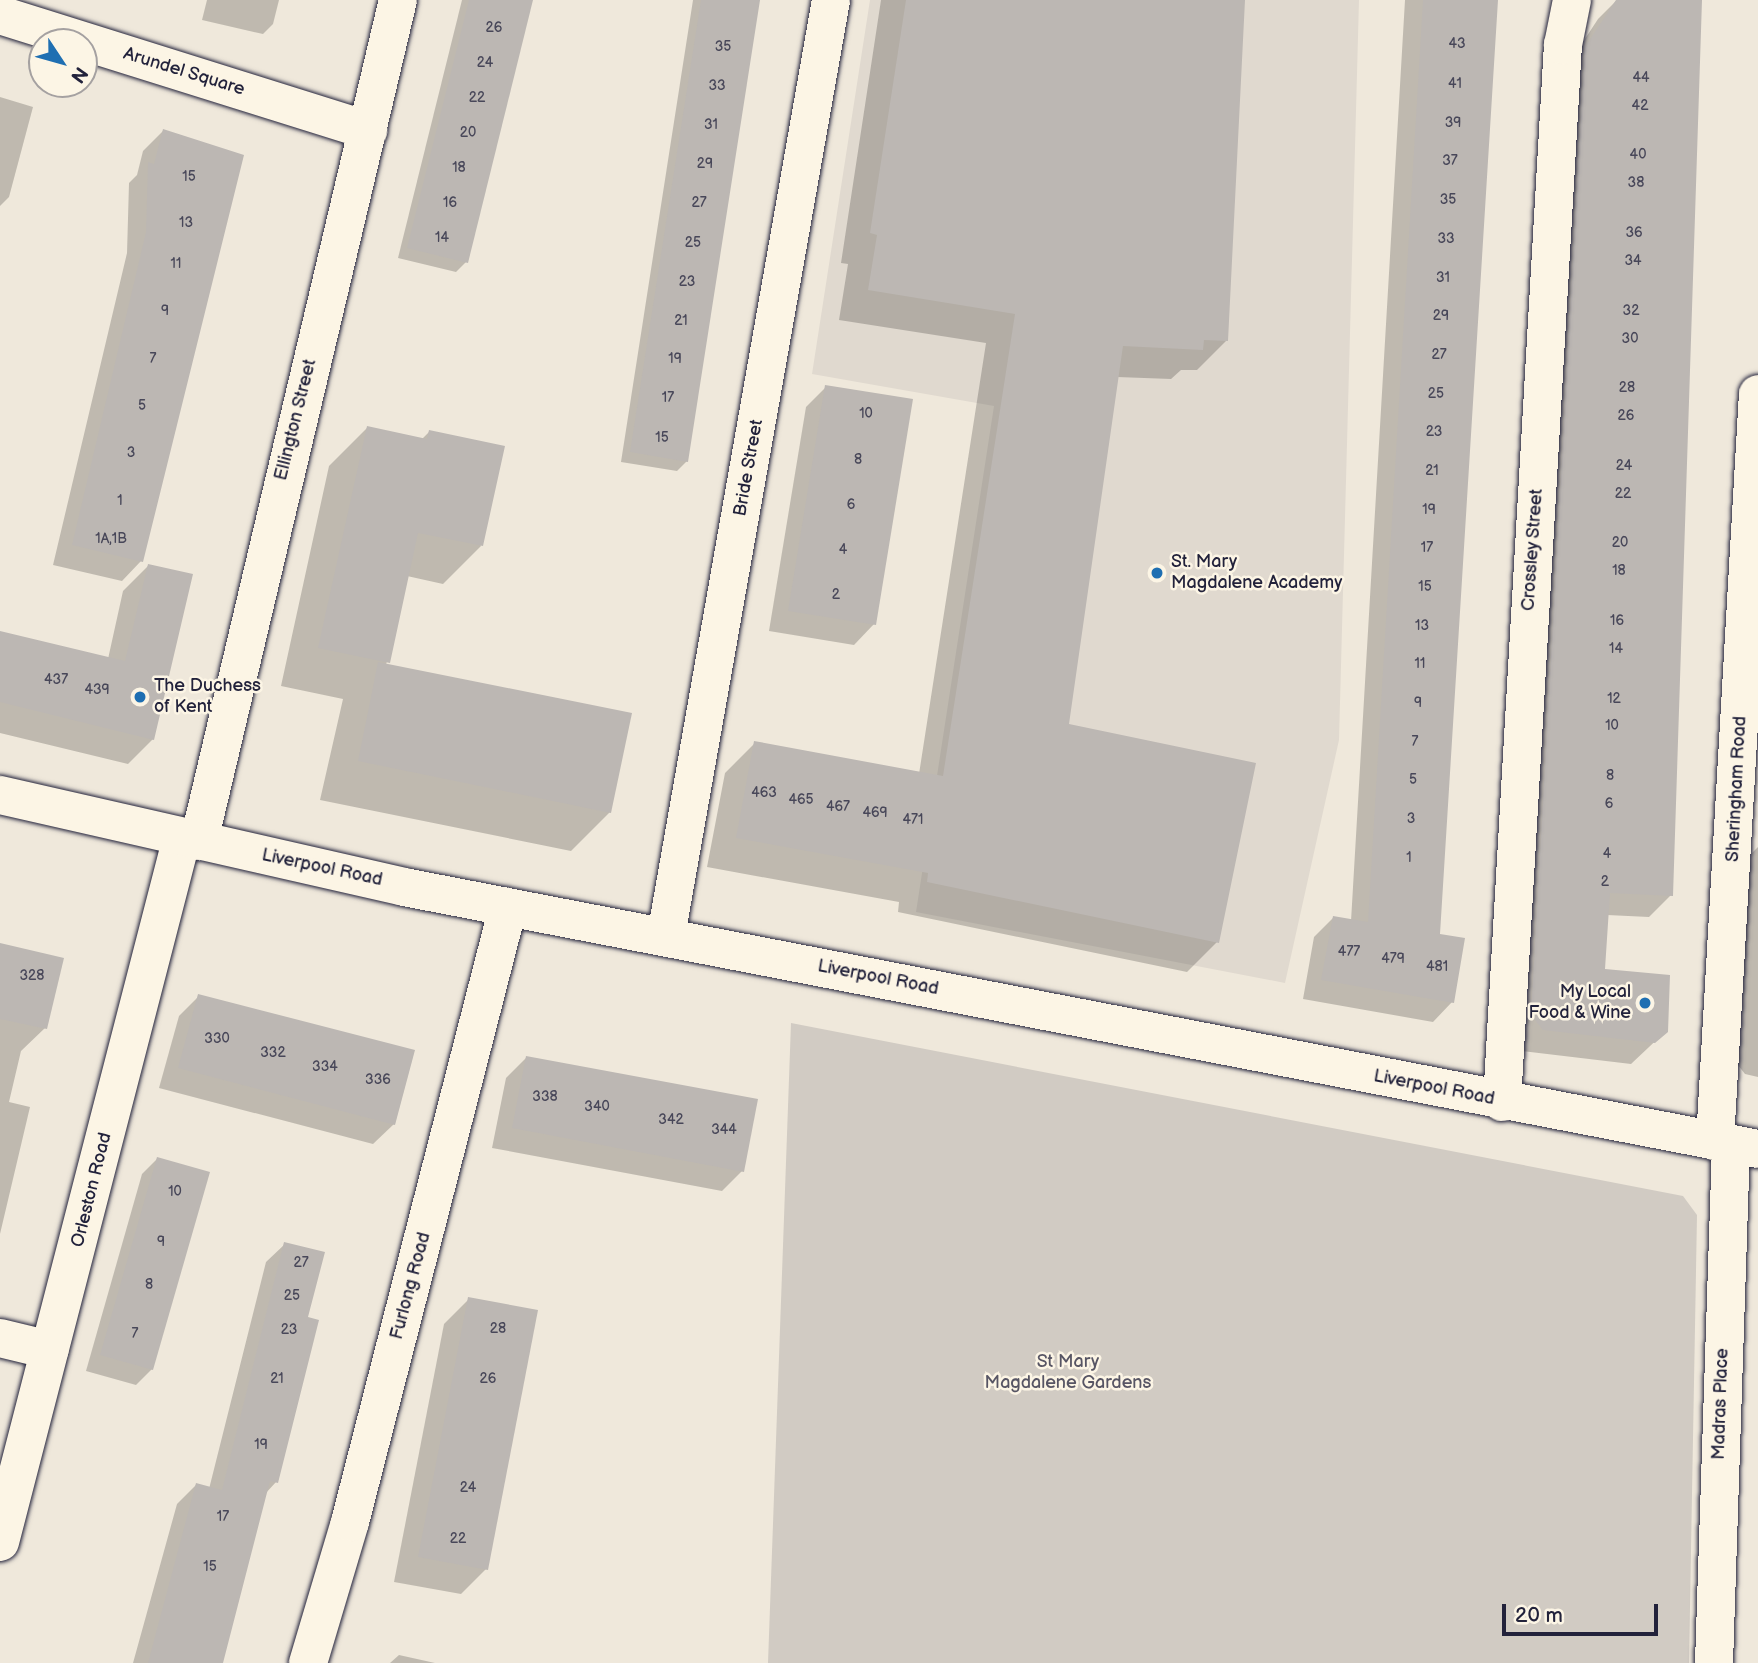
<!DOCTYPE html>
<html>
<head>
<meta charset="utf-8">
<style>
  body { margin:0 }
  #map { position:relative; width:1758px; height:1663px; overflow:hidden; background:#efe8db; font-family:"Balsamiq Sans",sans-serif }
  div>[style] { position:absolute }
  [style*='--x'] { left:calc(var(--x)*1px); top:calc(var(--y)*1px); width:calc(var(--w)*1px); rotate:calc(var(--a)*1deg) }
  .built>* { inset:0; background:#e0d9cf }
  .green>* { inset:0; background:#d1cbc3 }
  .shadow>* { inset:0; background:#0003 }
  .building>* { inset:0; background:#bcb7b3 }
  .roads { filter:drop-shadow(0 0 2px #22223b) drop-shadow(0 0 2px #22223b) }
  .street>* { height:38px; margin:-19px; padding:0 19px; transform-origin:19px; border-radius:19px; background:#fcf5e5 }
  .secondary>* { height:38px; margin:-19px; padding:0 19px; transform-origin:19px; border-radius:19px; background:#fcf5e5 }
  .dots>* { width:19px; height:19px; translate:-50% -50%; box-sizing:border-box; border:4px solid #fcf5e5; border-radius:50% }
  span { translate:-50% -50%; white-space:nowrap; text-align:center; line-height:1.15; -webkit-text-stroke:5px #fcf5e5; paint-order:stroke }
  .number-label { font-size:14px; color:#484759 }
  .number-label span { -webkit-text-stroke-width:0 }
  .street-label { font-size:18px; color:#22223b }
  .poi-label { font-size:18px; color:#22223b }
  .left { translate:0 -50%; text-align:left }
  .right { translate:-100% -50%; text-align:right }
  .park-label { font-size:18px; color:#575564 }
  .north { position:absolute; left:28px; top:28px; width:70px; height:70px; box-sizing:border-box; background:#fcf5e5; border:2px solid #a5a1a1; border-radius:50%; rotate:126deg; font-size:19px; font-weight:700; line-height:28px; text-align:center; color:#22223b }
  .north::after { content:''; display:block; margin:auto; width:24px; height:32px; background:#1f6fb2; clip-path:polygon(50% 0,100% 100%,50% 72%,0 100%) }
  .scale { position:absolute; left:1502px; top:1604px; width:156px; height:32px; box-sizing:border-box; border:4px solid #22223b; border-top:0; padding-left:9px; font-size:21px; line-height:24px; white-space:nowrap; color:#22223b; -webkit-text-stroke:5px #fcf5e5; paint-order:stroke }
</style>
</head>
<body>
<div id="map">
  <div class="built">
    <i style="clip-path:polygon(870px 0,1359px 0,1339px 740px,1285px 983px,916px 912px,994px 406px,812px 374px)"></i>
  </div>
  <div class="green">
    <i style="clip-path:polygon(791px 1023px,1683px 1196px,1697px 1215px,1689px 1663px,768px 1663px)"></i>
  </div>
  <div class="shadow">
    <i style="clip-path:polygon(207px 0,279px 0,273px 24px,263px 34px,202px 20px)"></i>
    <i style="clip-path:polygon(462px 0,531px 0,466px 262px,456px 272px,398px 258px)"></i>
    <i style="clip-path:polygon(693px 0,759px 0,687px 461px,677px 471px,621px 462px)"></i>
    <i style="clip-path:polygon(881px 0,1244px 0,1227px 340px,1197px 370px,1181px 370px,1171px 379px,1117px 377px,1067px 725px,1217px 942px,1187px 972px,898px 912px,899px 902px,707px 867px,725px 773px,755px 743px,919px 774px,986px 343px,839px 320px,848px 264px,841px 263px)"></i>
    <i style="clip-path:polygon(1405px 0,1497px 0,1438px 936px,1452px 1002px,1433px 1022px,1303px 999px,1314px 937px,1333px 918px,1351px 921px)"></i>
    <i style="clip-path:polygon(1617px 0,1701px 0,1671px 895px,1649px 917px,1607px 915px,1604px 970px,1666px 1031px,1631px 1064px,1521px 1051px,1564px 71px,1598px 19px)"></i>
    <i style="clip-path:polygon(0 97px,33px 107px,9px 197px,0 206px)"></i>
    <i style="clip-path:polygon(163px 131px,141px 561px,122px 581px,53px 565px,127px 253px,129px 183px,137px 175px,143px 151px)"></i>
    <i style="clip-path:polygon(826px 387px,874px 624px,854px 645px,769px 631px,806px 407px)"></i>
    <i style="clip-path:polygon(367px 428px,421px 440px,430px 431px,481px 546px,443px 584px,407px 576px,386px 665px,610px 812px,571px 851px,320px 800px,343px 699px,281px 686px,329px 466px)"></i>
    <i style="clip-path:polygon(148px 566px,153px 739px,128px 764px,0 733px,0 632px,108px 659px,123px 591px)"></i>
    <i style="clip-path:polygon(1758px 847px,1758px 1077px,1745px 1074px,1734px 1060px,1751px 854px)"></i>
    <i style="clip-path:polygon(0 944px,45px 1028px,21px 1051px,9px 1102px,30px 1107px,0 1234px)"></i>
    <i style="clip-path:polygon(199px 996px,394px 1124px,373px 1144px,159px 1088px,179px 1016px)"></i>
    <i style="clip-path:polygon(526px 1058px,742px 1171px,722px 1191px,492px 1148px,506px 1078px)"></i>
    <i style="clip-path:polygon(157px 1159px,152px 1369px,136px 1385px,86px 1371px,142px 1174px)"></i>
    <i style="clip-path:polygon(285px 1244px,306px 1319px,276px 1482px,265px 1494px,217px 1663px,133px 1663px,177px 1504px,196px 1485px,209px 1489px,266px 1262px)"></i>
    <i style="clip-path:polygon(469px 1299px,486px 1569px,461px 1594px,394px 1582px,444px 1324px)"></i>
    <i style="clip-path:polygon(399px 1655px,435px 1663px,390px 1663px)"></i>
  </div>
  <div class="building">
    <i style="clip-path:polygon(469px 0,533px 0,468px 263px,407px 248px)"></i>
    <i style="clip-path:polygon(701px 0,760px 0,688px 462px,630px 452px)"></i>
    <i style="clip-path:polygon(906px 0,1245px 0,1228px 341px,1204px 340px,1203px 350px,1123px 346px,1069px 724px,1256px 763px,1219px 943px,927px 882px,928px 873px,736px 838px,754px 741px,943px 776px,1015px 314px,868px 290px,877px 235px,870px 233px)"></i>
    <i style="clip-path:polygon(1423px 0,1498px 0,1440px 934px,1465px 938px,1454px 1003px,1321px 980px,1333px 916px,1368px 922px)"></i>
    <i style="clip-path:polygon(1616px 0,1702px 0,1673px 896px,1610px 893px,1605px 969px,1670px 975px,1668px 1032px,1655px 1043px,1543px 1030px,1531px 1015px,1585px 47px)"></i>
    <i style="clip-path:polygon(163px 129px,244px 155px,143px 562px,72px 545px,146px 232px,148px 162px,154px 164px)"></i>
    <i style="clip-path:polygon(825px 385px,913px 399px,876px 625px,788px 611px)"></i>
    <i style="clip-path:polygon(367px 426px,427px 439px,429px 430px,505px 446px,483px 546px,418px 533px,390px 663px,318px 648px)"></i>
    <i style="clip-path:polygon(148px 564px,193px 574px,154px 740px,0 702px,0 631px,125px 661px)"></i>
    <i style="clip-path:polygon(378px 662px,632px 713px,611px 813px,358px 761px)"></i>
    <i style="clip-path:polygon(0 943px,64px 958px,47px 1029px,0 1019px)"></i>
    <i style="clip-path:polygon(198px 994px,415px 1050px,395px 1125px,178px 1068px)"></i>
    <i style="clip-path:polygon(526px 1056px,758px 1099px,744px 1172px,512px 1128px)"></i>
    <i style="clip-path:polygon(157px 1157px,210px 1172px,153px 1370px,100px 1355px)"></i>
    <i style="clip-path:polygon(284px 1242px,325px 1252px,308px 1317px,319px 1320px,278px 1483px,270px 1481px,223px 1663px,148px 1663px,196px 1483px,222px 1490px)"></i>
    <i style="clip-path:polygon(468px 1297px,538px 1310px,488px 1570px,418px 1557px)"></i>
  </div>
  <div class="roads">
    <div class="street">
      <i style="--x:0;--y:15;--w:386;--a:17.4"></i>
      <i style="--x:199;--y:841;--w:864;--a:-76.69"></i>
      <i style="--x:666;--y:936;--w:950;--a:-80"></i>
      <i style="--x:1502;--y:1102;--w:1059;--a:-86.7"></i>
      <i style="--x:1563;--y:45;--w:46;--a:-78.7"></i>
      <i style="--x:1715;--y:1141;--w:748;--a:-86.71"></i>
      <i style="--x:0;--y:1338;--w:51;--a:13.5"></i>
      <i style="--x:0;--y:1542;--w:728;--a:-75.52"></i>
      <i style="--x:308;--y:1663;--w:147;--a:-73.4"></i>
      <i style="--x:350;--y:1522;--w:635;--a:-75.59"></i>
      <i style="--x:1714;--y:1663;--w:519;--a:-88.12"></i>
    </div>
    <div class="secondary">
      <i style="--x:0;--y:795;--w:414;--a:12.8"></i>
      <i style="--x:404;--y:887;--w:1379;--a:10.95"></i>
    </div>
  </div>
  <div class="dots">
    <i style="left:1157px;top:573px;background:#1f6fb2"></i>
    <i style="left:140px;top:697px;background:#1f6fb2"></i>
    <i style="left:1645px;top:1003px;background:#1f6fb2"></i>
  </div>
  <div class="number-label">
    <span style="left:494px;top:28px">26</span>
    <span style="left:1457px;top:44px">43</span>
    <span style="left:723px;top:47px">35</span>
    <span style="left:485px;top:63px">24</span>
    <span style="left:1641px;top:78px">44</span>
    <span style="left:1455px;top:84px">41</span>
    <span style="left:717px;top:86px">33</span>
    <span style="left:477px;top:98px">22</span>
    <span style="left:1640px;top:106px">42</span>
    <span style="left:1453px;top:123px">39</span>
    <span style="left:711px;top:125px">31</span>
    <span style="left:468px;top:133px">20</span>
    <span style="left:1638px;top:155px">40</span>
    <span style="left:1450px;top:161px">37</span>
    <span style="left:705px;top:164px">29</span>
    <span style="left:459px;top:168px">18</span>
    <span style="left:189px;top:177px">15</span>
    <span style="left:1636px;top:183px">38</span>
    <span style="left:1448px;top:200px">35</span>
    <span style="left:450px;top:203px">16</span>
    <span style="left:699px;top:203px">27</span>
    <span style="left:186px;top:223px">13</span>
    <span style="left:1634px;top:233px">36</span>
    <span style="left:442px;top:238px">14</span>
    <span style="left:1446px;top:239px">33</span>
    <span style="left:693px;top:243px">25</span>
    <span style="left:1633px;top:261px">34</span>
    <span style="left:176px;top:264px">11</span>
    <span style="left:1443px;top:278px">31</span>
    <span style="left:687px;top:282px">23</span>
    <span style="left:165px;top:311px">9</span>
    <span style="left:1631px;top:311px">32</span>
    <span style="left:1441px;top:316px">29</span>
    <span style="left:681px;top:321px">21</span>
    <span style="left:1630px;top:339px">30</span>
    <span style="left:1439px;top:355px">27</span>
    <span style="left:153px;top:359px">7</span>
    <span style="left:675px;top:359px">19</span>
    <span style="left:1627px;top:388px">28</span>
    <span style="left:1436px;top:394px">25</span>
    <span style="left:668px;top:398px">17</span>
    <span style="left:142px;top:406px">5</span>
    <span style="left:866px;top:414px">10</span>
    <span style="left:1626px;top:416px">26</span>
    <span style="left:1434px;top:432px">23</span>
    <span style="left:662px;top:438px">15</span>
    <span style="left:131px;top:453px">3</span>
    <span style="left:858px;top:460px">8</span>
    <span style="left:1624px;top:466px">24</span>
    <span style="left:1432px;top:471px">21</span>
    <span style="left:1623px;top:494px">22</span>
    <span style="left:120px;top:501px">1</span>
    <span style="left:851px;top:505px">6</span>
    <span style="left:1429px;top:510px">19</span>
    <span style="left:111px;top:539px">1A,1B</span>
    <span style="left:1620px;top:543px">20</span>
    <span style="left:1427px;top:548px">17</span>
    <span style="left:843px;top:550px">4</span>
    <span style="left:1619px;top:571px">18</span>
    <span style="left:1425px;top:587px">15</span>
    <span style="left:836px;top:595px">2</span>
    <span style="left:1617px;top:621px">16</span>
    <span style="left:1422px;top:626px">13</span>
    <span style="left:1616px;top:649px">14</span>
    <span style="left:1420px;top:664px">11</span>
    <span style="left:56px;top:680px">437</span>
    <span style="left:97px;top:690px">439</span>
    <span style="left:1614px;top:699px">12</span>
    <span style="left:1418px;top:703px">9</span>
    <span style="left:1612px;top:726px">10</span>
    <span style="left:1415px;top:742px">7</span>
    <span style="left:1610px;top:776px">8</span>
    <span style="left:1413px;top:780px">5</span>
    <span style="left:764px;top:793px">463</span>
    <span style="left:801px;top:800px">465</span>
    <span style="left:1609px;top:804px">6</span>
    <span style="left:838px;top:807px">467</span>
    <span style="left:875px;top:813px">469</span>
    <span style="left:1411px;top:819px">3</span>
    <span style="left:913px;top:820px">471</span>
    <span style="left:1607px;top:854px">4</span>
    <span style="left:1409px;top:858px">1</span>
    <span style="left:1605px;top:882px">2</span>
    <span style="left:1349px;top:952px">477</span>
    <span style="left:1393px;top:959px">479</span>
    <span style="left:1437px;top:967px">481</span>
    <span style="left:32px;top:976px">328</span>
    <span style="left:217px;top:1039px">330</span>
    <span style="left:273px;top:1053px">332</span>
    <span style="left:325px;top:1067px">334</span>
    <span style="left:378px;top:1080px">336</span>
    <span style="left:545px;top:1097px">338</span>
    <span style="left:597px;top:1107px">340</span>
    <span style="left:671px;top:1120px">342</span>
    <span style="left:724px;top:1130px">344</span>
    <span style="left:175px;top:1192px">10</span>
    <span style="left:161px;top:1242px">9</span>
    <span style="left:301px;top:1263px">27</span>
    <span style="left:149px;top:1285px">8</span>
    <span style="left:292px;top:1296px">25</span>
    <span style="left:498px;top:1329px">28</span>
    <span style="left:289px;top:1330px">23</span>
    <span style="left:135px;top:1334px">7</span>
    <span style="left:277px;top:1379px">21</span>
    <span style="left:488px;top:1379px">26</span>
    <span style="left:261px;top:1445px">19</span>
    <span style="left:468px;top:1488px">24</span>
    <span style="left:223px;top:1517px">17</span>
    <span style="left:458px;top:1539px">22</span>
    <span style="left:210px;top:1567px">15</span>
  </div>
  <div class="street-label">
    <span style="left:184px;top:72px;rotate:17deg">Arundel Square</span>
    <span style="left:296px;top:420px;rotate:-76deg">Ellington Street</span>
    <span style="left:749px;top:468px;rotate:-80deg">Bride Street</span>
    <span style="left:1533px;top:550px;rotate:-86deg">Crossley Street</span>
    <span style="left:1737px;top:789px;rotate:-87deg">Sheringham Road</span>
    <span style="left:322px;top:868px;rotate:12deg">Liverpool Road</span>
    <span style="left:878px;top:978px;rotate:11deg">Liverpool Road</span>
    <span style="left:1434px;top:1088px;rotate:11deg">Liverpool Road</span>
    <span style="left:92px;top:1190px;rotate:-76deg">Orleston Road</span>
    <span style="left:411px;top:1286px;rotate:-75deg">Furlong Road</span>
    <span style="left:1721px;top:1404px;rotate:-88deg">Madras Place</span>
  </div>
  <div class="poi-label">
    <span class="left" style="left:1171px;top:573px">St. Mary<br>Magdalene Academy</span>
    <span class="left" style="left:154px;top:697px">The Duchess<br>of Kent</span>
    <span class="right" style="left:1631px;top:1003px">My Local<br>Food &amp; Wine</span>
  </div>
  <div class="park-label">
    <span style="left:1068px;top:1373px">St Mary<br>Magdalene Gardens</span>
  </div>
  <div class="north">N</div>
  <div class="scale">20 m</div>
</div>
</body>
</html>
